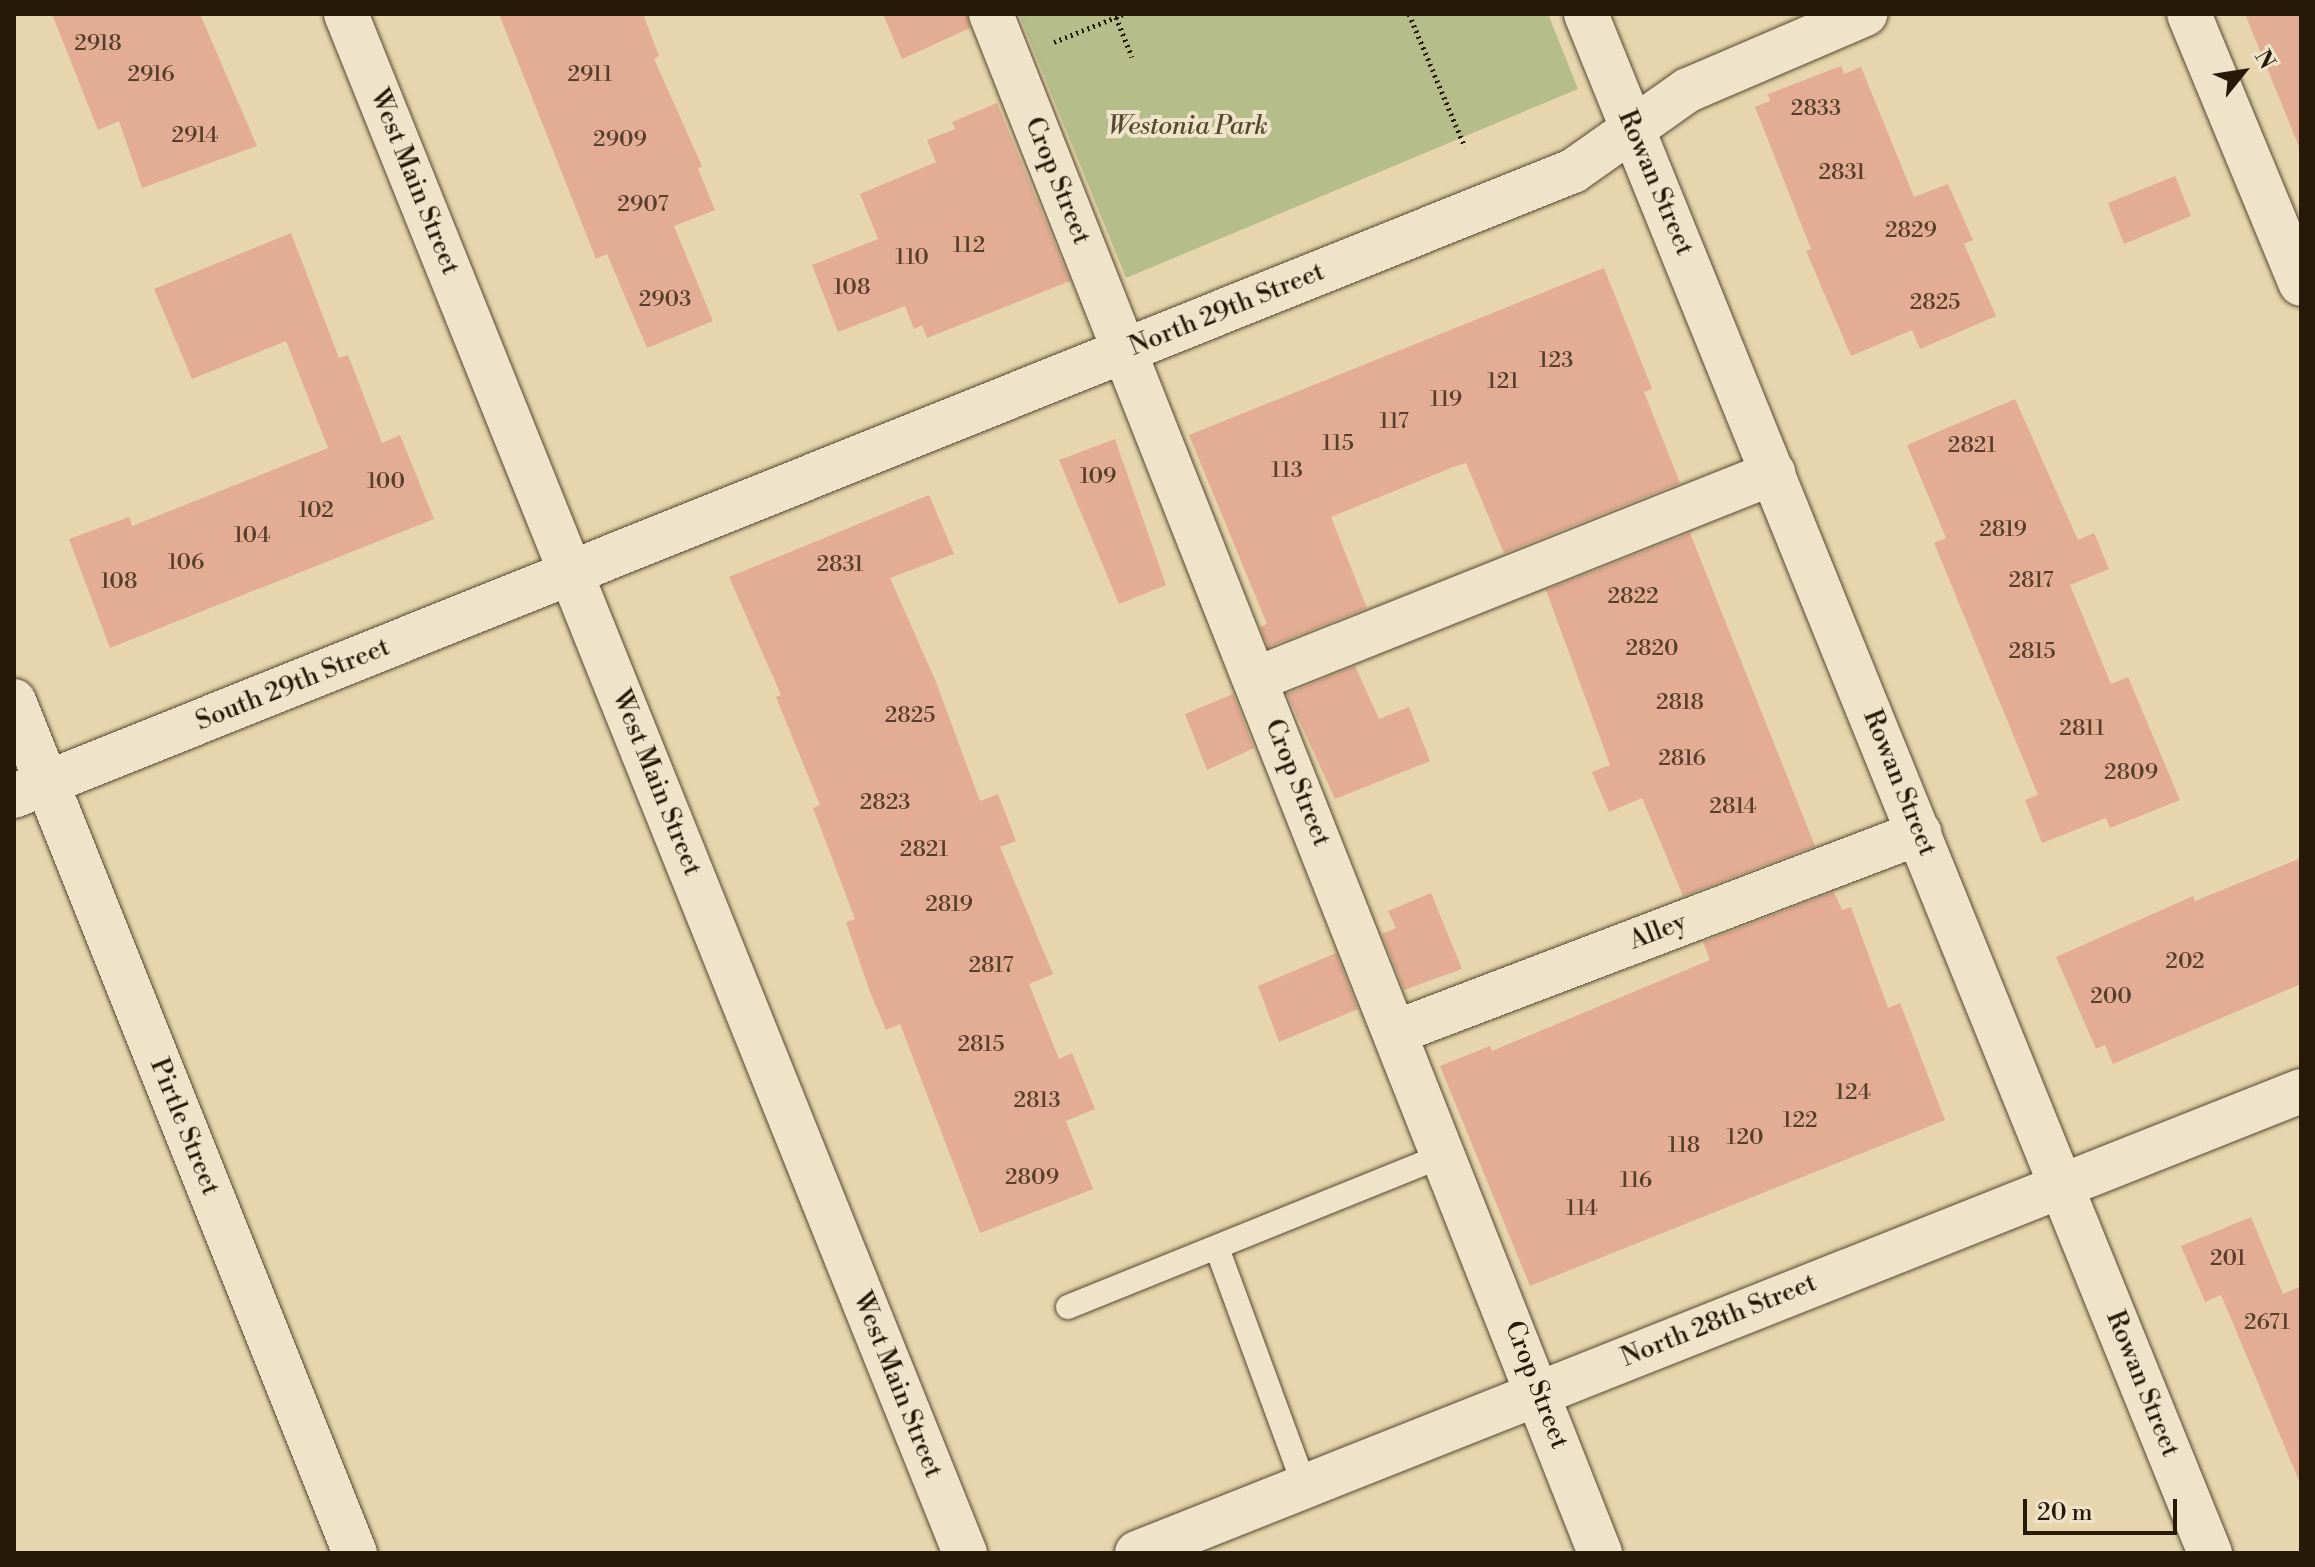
<!DOCTYPE html>
<html>
<head>
<meta charset="utf-8">
<style>
  body { margin:0 }
  #map { position:relative; width:2315px; height:1567px; overflow:hidden; background:#e7d6ad; font-family:"Libre Bodoni",serif }
  div>[style] { position:absolute }
  [style*='--x'] { left:calc(var(--x)*1px); top:calc(var(--y)*1px); width:calc(var(--w)*1px); rotate:calc(var(--a)*1deg) }
  .green>* { inset:0; background:#b5be8a }
  .building>* { inset:0; background:#e3ac94 }
  .path>* { height:5px; margin-top:-2.5px; transform-origin:0; background:repeating-linear-gradient(90deg,#271908 0 2px,transparent 0 6px) }
  .roads { filter:drop-shadow(0 0 2px #574831) drop-shadow(0 0 2px #574831) }
  .lane>* { height:24px; margin:-12px; padding:0 12px; transform-origin:12px; border-radius:12px; background:#efe4ca }
  .street>* { height:44px; margin:-22px; padding:0 22px; transform-origin:22px; border-radius:22px; background:#efe4ca }
  span { translate:-50% -50%; white-space:nowrap; text-align:center; line-height:1.15; -webkit-text-stroke:8px #efe4ca; paint-order:stroke }
  .number-label { font-size:22px; color:#563e2b }
  .number-label span { -webkit-text-stroke-width:0 }
  .park-label { font-size:26px; color:#524b2f; font-style:italic }
  .street-label { font-size:26px; color:#271908 }
  .frame { position:absolute; inset:0; border:16px solid #271908; pointer-events:none }
  .north { position:absolute; left:2203px; top:32px; width:80px; height:80px; -webkit-text-stroke:6px #efe4ca; paint-order:stroke; rotate:60deg; font-size:22px; font-weight:700; line-height:32px; text-align:center; color:#271908 }
  .north::after { content:''; display:block; margin:auto; width:28px; height:36px; background:#271908; clip-path:polygon(50% 0,100% 100%,50% 72%,0 100%) }
  .scale { position:absolute; left:2023px; top:1499px; width:154px; height:36px; box-sizing:border-box; border:4px solid #271908; border-top:0; padding-left:10px; font-size:24px; line-height:28px; white-space:nowrap; color:#271908; -webkit-text-stroke:6px #efe4ca; paint-order:stroke }
</style>
</head>
<body>
<div id="map">
  <div class="green">
    <i style="clip-path:polygon(1019px 14px,1548px 14px,1578px 89px,1126px 278px)"></i>
  </div>
  <div class="building">
    <i style="clip-path:polygon(52px 14px,200px 14px,257px 146px,142px 188px,119px 121px,98px 130px)"></i>
    <i style="clip-path:polygon(499px 14px,643px 14px,659px 56px,654px 59px,702px 166px,698px 169px,715px 210px,674px 226px,713px 321px,647px 348px,607px 254px,596px 259px)"></i>
    <i style="clip-path:polygon(883px 14px,967px 14px,970px 28px,902px 59px)"></i>
    <i style="clip-path:polygon(2245px 14px,2301px 14px,2301px 148px,2300px 149px)"></i>
    <i style="clip-path:polygon(1841px 66px,1844px 74px,1861px 67px,1914px 197px,1948px 184px,1973px 240px,1964px 244px,1996px 316px,1920px 349px,1912px 330px,1851px 356px,1806px 251px,1811px 249px,1755px 107px,1770px 101px,1768px 94px)"></i>
    <i style="clip-path:polygon(997px 103px,1070px 281px,927px 338px,922px 325px,914px 329px,905px 306px,838px 332px,812px 265px,878px 239px,860px 194px,936px 162px,927px 140px,955px 129px,952px 122px)"></i>
    <i style="clip-path:polygon(2175px 176px,2191px 216px,2124px 244px,2108px 203px)"></i>
    <i style="clip-path:polygon(291px 233px,339px 358px,348px 355px,382px 443px,400px 435px,434px 519px,110px 648px,69px 539px,129px 517px,132px 526px,328px 448px,286px 341px,192px 379px,154px 289px)"></i>
    <i style="clip-path:polygon(1604px 268px,1652px 389px,1644px 392px,1680px 483px,1504px 553px,1466px 463px,1453px 467px,1331px 517px,1367px 608px,1268px 647px,1260px 627px,1267px 624px,1189px 435px)"></i>
    <i style="clip-path:polygon(2015px 399px,2078px 540px,2094px 533px,2109px 569px,2070px 585px,2111px 684px,2128px 677px,2180px 800px,2110px 828px,2106px 818px,2042px 843px,2025px 800px,2038px 795px,1934px 543px,1946px 538px,1907px 445px)"></i>
    <i style="clip-path:polygon(1115px 439px,1166px 585px,1119px 604px,1059px 460px)"></i>
    <i style="clip-path:polygon(929px 495px,954px 554px,890px 578px,936px 682px,980px 801px,998px 794px,1016px 841px,1000px 847px,1053px 974px,1029px 984px,1059px 1059px,1072px 1053px,1095px 1109px,1066px 1121px,1093px 1189px,980px 1233px,900px 1024px,886px 1030px,870px 992px,846px 922px,855px 919px,813px 808px,820px 805px,776px 697px,781px 695px,729px 577px)"></i>
    <i style="clip-path:polygon(1690px 533px,1815px 846px,1683px 896px,1642px 798px,1609px 812px,1592px 772px,1610px 765px,1546px 590px)"></i>
    <i style="clip-path:polygon(1355px 666px,1379px 719px,1409px 707px,1430px 761px,1335px 799px,1287px 694px)"></i>
    <i style="clip-path:polygon(1233px 694px,1254px 748px,1207px 770px,1185px 714px)"></i>
    <i style="clip-path:polygon(2301px 858px,2301px 984px,2113px 1064px,2105px 1045px,2096px 1049px,2056px 957px,2193px 896px,2195px 901px)"></i>
    <i style="clip-path:polygon(1834px 892px,1842px 910px,1851px 907px,1888px 1008px,1900px 1003px,1945px 1120px,1530px 1286px,1440px 1066px,1490px 1046px,1492px 1051px,1710px 960px,1703px 942px)"></i>
    <i style="clip-path:polygon(1431px 893px,1462px 969px,1404px 990px,1382px 934px,1396px 928px,1388px 911px)"></i>
    <i style="clip-path:polygon(1336px 953px,1358px 1009px,1279px 1042px,1258px 986px)"></i>
    <i style="clip-path:polygon(2251px 1217px,2283px 1294px,2301px 1286px,2300px 1483px,2221px 1295px,2205px 1302px,2181px 1246px)"></i>
  </div>
  <div class="path">
    <i style="--x:1409;--y:14;--w:144;--a:67.2"></i>
    <i style="--x:1116;--y:17;--w:43;--a:68.2"></i>
    <i style="--x:1054;--y:42;--w:75;--a:-21.8"></i>
  </div>
  <div class="roads">
    <div class="lane">
      <i style="--x:1217;--y:1248;--w:252;--a:69.8"></i>
      <i style="--x:1068;--y:1307;--w:406;--a:-22"></i>
    </div>
    <div class="street">
      <i style="--x:346;--y:14;--w:1659;--a:68.09"></i>
      <i style="--x:991;--y:14;--w:1655;--a:68.41"></i>
      <i style="--x:1586;--y:14;--w:1661;--a:67.93"></i>
      <i style="--x:2189;--y:14;--w:292;--a:67.5"></i>
      <i style="--x:1256;--y:679;--w:557;--a:-21.72"></i>
      <i style="--x:14;--y:701;--w:918;--a:68.19"></i>
      <i style="--x:14;--y:796;--w:1680;--a:-21.85"></i>
      <i style="--x:1573;--y:171;--w:141;--a:-35.2"></i>
      <i style="--x:1688;--y:90;--w:193;--a:-23.2"></i>
      <i style="--x:1396;--y:1032;--w:560;--a:-20.83"></i>
      <i style="--x:1137;--y:1553;--w:1252;--a:-21.65"></i>
    </div>
  </div>
  <div class="number-label">
    <span style="left:98px;top:44px">2918</span>
    <span style="left:151px;top:75px">2916</span>
    <span style="left:590px;top:75px">2911</span>
    <span style="left:1816px;top:109px">2833</span>
    <span style="left:195px;top:136px">2914</span>
    <span style="left:620px;top:140px">2909</span>
    <span style="left:1842px;top:173px">2831</span>
    <span style="left:643px;top:205px">2907</span>
    <span style="left:1911px;top:231px">2829</span>
    <span style="left:969px;top:246px">112</span>
    <span style="left:912px;top:258px">110</span>
    <span style="left:852px;top:288px">108</span>
    <span style="left:665px;top:300px">2903</span>
    <span style="left:1935px;top:303px">2825</span>
    <span style="left:1556px;top:361px">123</span>
    <span style="left:1503px;top:382px">121</span>
    <span style="left:1446px;top:400px">119</span>
    <span style="left:1394px;top:422px">117</span>
    <span style="left:1338px;top:444px">115</span>
    <span style="left:1972px;top:446px">2821</span>
    <span style="left:1287px;top:471px">113</span>
    <span style="left:1098px;top:477px">109</span>
    <span style="left:386px;top:482px">100</span>
    <span style="left:316px;top:511px">102</span>
    <span style="left:2003px;top:530px">2819</span>
    <span style="left:252px;top:536px">104</span>
    <span style="left:186px;top:563px">106</span>
    <span style="left:840px;top:565px">2831</span>
    <span style="left:2031px;top:581px">2817</span>
    <span style="left:119px;top:582px">108</span>
    <span style="left:1633px;top:597px">2822</span>
    <span style="left:1652px;top:649px">2820</span>
    <span style="left:2032px;top:652px">2815</span>
    <span style="left:1680px;top:703px">2818</span>
    <span style="left:910px;top:716px">2825</span>
    <span style="left:2082px;top:729px">2811</span>
    <span style="left:1682px;top:759px">2816</span>
    <span style="left:2131px;top:773px">2809</span>
    <span style="left:885px;top:803px">2823</span>
    <span style="left:1733px;top:807px">2814</span>
    <span style="left:924px;top:850px">2821</span>
    <span style="left:949px;top:905px">2819</span>
    <span style="left:2185px;top:962px">202</span>
    <span style="left:991px;top:966px">2817</span>
    <span style="left:2111px;top:997px">200</span>
    <span style="left:981px;top:1045px">2815</span>
    <span style="left:1853px;top:1093px">124</span>
    <span style="left:1037px;top:1101px">2813</span>
    <span style="left:1800px;top:1121px">122</span>
    <span style="left:1745px;top:1138px">120</span>
    <span style="left:1684px;top:1146px">118</span>
    <span style="left:1032px;top:1178px">2809</span>
    <span style="left:1636px;top:1181px">116</span>
    <span style="left:1582px;top:1209px">114</span>
    <span style="left:2228px;top:1259px">201</span>
    <span style="left:2267px;top:1323px">2671</span>
  </div>
  <div class="park-label">
    <span style="left:1188px;top:127px">Westonia Park</span>
  </div>
  <div class="street-label">
    <span style="left:1057px;top:181px;rotate:68deg">Crop Street</span>
    <span style="left:414px;top:182px;rotate:68deg">West Main Street</span>
    <span style="left:1655px;top:183px;rotate:67deg">Rowan Street</span>
    <span style="left:1227px;top:310px;rotate:-22deg">North 29th Street</span>
    <span style="left:293px;top:685px;rotate:-22deg">South 29th Street</span>
    <span style="left:656px;top:783px;rotate:68deg">West Main Street</span>
    <span style="left:1297px;top:783px;rotate:68deg">Crop Street</span>
    <span style="left:1899px;top:783px;rotate:68deg">Rowan Street</span>
    <span style="left:1658px;top:932px;rotate:-21deg">Alley</span>
    <span style="left:184px;top:1127px;rotate:68deg">Pirtle Street</span>
    <span style="left:1719px;top:1321px;rotate:-22deg">North 28th Street</span>
    <span style="left:2142px;top:1384px;rotate:68deg">Rowan Street</span>
    <span style="left:897px;top:1385px;rotate:68deg">West Main Street</span>
    <span style="left:1536px;top:1385px;rotate:69deg">Crop Street</span>
  </div>
  <div class="frame"></div>
  <div class="north">N</div>
  <div class="scale">20 m</div>
</div>
</body>
</html>
